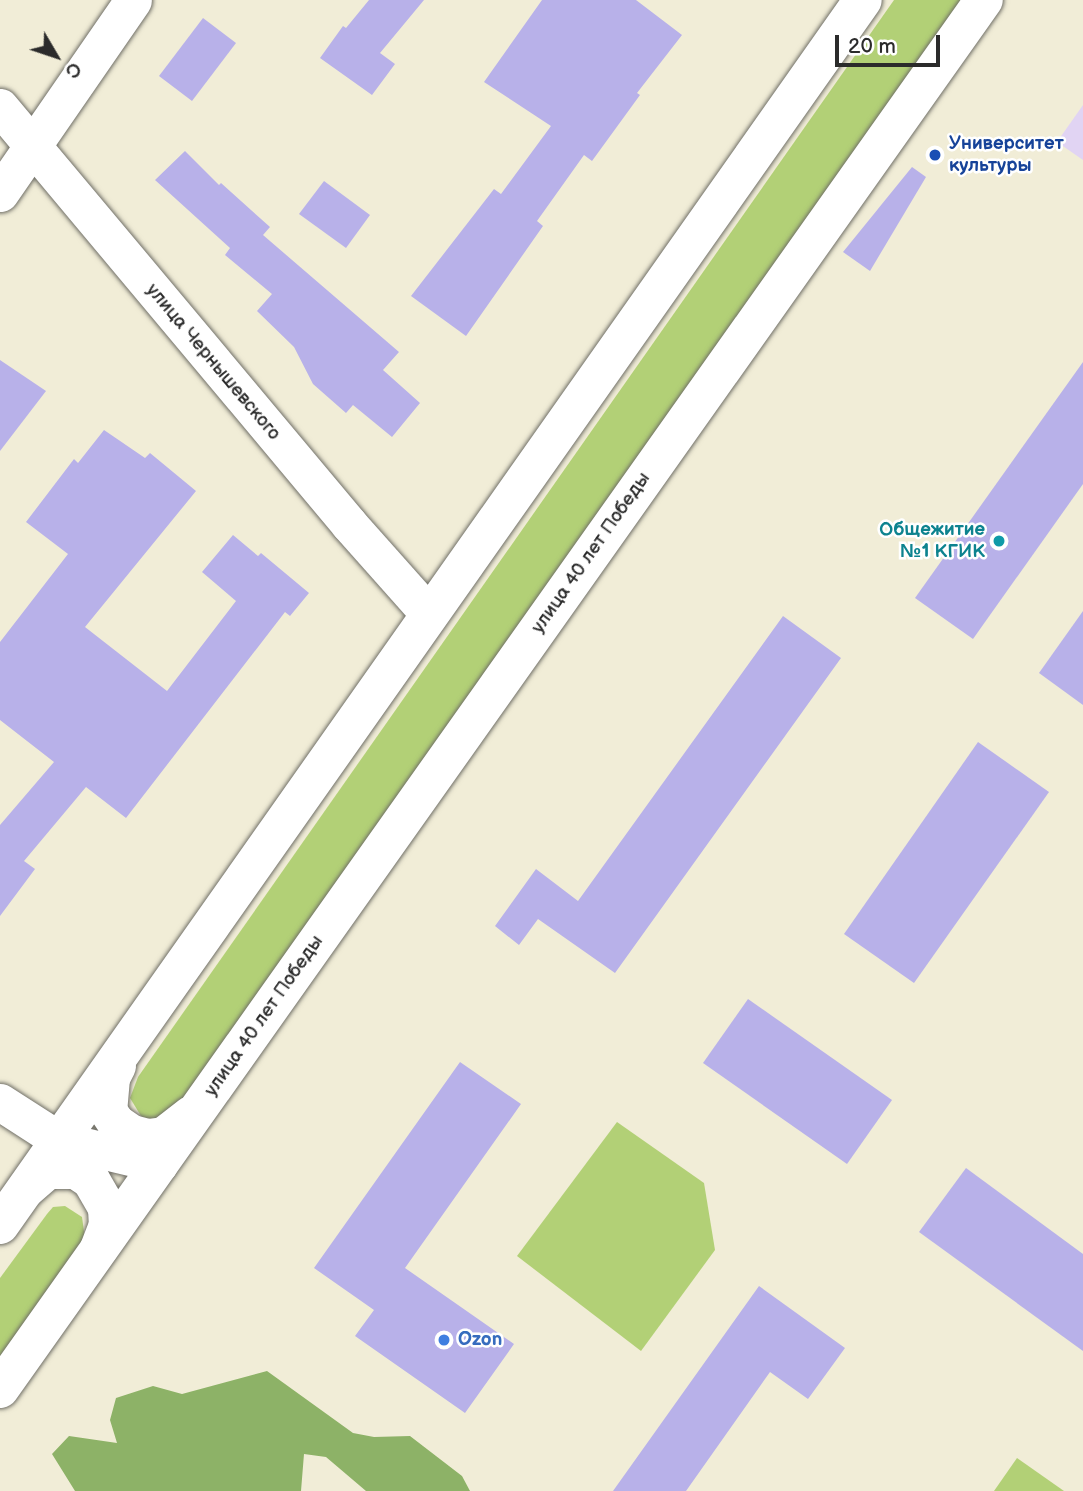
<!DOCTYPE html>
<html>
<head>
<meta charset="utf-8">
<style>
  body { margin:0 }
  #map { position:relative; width:1083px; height:1491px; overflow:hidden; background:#f1edd7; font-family:"Balsamiq Sans",sans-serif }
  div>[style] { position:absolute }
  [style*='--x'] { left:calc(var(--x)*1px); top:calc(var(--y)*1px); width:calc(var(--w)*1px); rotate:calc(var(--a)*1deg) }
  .built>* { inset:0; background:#e1d4f3 }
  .green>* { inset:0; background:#b2d076 }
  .forest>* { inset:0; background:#8db267 }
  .building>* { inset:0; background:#b8b1e9 }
  .roads { filter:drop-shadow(0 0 2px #706f67) drop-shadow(0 0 2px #706f67) }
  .minor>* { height:37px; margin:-18.5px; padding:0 18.5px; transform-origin:18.5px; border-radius:18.5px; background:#fff }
  .major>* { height:38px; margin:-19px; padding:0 19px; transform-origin:19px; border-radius:19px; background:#fff }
  .dots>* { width:19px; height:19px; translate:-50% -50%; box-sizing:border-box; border:4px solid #fff; border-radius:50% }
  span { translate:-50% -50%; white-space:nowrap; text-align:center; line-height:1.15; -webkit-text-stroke:5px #fff; paint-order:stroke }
  .transit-label { font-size:19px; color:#164399; font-weight:700 }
  .left { translate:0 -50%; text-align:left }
  .street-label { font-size:19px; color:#2b2b2b }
  .culture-label { font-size:19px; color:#0d838f; font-weight:700 }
  .right { translate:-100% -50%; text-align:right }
  .shop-label { font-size:19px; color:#366cbe; font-weight:700 }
  .north { position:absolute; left:21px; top:21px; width:70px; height:70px; -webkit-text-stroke:5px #fff; paint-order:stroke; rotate:129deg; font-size:19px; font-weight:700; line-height:28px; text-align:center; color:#2b2b2b }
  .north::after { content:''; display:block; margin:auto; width:24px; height:32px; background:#2b2b2b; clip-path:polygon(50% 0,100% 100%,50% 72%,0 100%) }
  .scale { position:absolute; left:835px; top:35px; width:105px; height:32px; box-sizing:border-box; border:4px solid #2b2b2b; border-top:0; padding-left:9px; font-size:21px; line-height:24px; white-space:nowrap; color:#2b2b2b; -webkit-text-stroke:5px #fff; paint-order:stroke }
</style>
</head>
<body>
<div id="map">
  <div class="built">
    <i style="clip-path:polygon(1083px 105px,1083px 160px,1057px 142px)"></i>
  </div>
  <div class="green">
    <i style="clip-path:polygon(894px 0,962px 0,173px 1115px,150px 1120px,141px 1116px,130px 1098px,138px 1077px)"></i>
    <i style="clip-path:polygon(617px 1122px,704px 1183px,715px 1250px,641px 1351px,517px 1256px)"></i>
    <i style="clip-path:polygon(65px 1206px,82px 1217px,85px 1239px,0 1357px,0 1278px,47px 1214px,53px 1207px)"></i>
    <i style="clip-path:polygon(1017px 1458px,1064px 1491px,994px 1491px)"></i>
  </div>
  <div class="forest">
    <i style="clip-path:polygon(267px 1371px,353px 1433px,374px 1437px,410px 1436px,462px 1476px,470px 1491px,366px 1491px,326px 1457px,304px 1454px,301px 1491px,75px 1491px,52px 1454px,69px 1436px,117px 1443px,110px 1420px,116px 1398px,153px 1386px,182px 1394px)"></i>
  </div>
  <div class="building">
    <i style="clip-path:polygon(369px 0,424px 0,380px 53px,395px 64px,372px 95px,320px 58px,343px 26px,346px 28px)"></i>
    <i style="clip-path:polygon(542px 0,636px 0,682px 35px,637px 93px,640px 95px,592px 161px,584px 155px,537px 221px,543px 226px,466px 336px,411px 296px,494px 189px,501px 194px,551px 126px,484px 82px)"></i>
    <i style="clip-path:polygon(203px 18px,236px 43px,192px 101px,159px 76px)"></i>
    <i style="clip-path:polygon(185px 151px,219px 185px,221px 183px,270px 227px,263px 235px,399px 352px,383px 370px,420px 403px,392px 437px,353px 405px,346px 413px,313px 384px,294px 347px,257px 311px,272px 294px,225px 255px,230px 248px,155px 180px)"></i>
    <i style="clip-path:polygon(912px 167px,926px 177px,870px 271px,843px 252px)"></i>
    <i style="clip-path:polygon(324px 181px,370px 215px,346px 248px,299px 214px)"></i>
    <i style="clip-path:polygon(0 360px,46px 391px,0 451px)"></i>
    <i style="clip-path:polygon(1083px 362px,1083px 484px,973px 639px,915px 598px)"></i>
    <i style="clip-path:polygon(104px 430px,145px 458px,150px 453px,196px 491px,85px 627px,167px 691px,236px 601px,202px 572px,233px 535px,258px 556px,261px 553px,309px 593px,290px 616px,285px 612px,126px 818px,86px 787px,24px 861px,35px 869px,0 916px,0 825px,54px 762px,0 720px,0 642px,68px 554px,26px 522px,74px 459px,78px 463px)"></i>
    <i style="clip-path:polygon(1083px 611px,1083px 705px,1039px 673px)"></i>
    <i style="clip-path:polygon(783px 616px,841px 658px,615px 973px,538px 919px,519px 945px,495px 926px,536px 869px,578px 901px)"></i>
    <i style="clip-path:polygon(978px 742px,1049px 792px,914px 983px,844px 934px)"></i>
    <i style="clip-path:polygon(748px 999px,892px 1100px,847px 1164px,703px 1063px)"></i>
    <i style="clip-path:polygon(460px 1062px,521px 1104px,405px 1268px,514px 1344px,465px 1413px,355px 1336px,374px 1310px,314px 1268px)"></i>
    <i style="clip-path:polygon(966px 1168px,1083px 1254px,1083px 1351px,919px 1232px)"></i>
    <i style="clip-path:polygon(759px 1286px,845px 1348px,808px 1399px,770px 1372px,686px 1491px,613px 1491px)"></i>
  </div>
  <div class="roads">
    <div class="minor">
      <i style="--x:0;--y:107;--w:544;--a:50.07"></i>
      <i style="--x:349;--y:524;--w:120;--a:48.4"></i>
      <i style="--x:0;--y:193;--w:234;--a:-55.4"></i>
      <i style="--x:0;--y:1102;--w:70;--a:32.8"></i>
      <i style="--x:59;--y:1140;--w:103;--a:13.5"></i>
    </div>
    <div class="major">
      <i style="--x:117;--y:1066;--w:13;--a:117"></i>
      <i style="--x:111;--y:1078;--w:33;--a:95"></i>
      <i style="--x:108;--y:1111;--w:14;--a:56"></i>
      <i style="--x:116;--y:1123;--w:19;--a:35"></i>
      <i style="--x:132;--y:1134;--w:16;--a:14"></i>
      <i style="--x:148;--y:1138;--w:16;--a:-7"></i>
      <i style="--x:164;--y:1136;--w:33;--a:-38"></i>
      <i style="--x:26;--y:1189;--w:29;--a:-41"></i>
      <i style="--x:48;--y:1170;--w:28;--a:0"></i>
      <i style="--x:76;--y:1170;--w:18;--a:34"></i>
      <i style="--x:91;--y:1180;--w:32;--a:60"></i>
      <i style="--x:107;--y:1208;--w:17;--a:87"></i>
      <i style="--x:108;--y:1225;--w:25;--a:111"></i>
      <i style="--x:0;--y:1225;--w:1498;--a:-54.84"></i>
      <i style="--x:0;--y:1389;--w:1702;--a:-54.69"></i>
    </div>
  </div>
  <div class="dots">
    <i style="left:935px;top:155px;background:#1a4fb4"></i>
    <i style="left:999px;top:541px;background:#0f9aa8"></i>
    <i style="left:444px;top:1340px;background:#3f7fe0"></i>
  </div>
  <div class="transit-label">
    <span class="left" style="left:949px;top:155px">Университет<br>культуры</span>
  </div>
  <div class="street-label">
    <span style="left:213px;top:362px;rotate:50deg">улица Чернышевского</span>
    <span style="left:591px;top:553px;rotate:-55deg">улица 40 лет Победы</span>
    <span style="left:264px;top:1016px;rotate:-55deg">улица 40 лет Победы</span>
  </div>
  <div class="culture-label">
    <span class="right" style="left:985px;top:541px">Общежитие<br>№1 КГИК</span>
  </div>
  <div class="shop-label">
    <span class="left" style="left:458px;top:1340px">Ozon</span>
  </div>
  <div class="north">С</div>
  <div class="scale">20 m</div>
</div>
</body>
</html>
